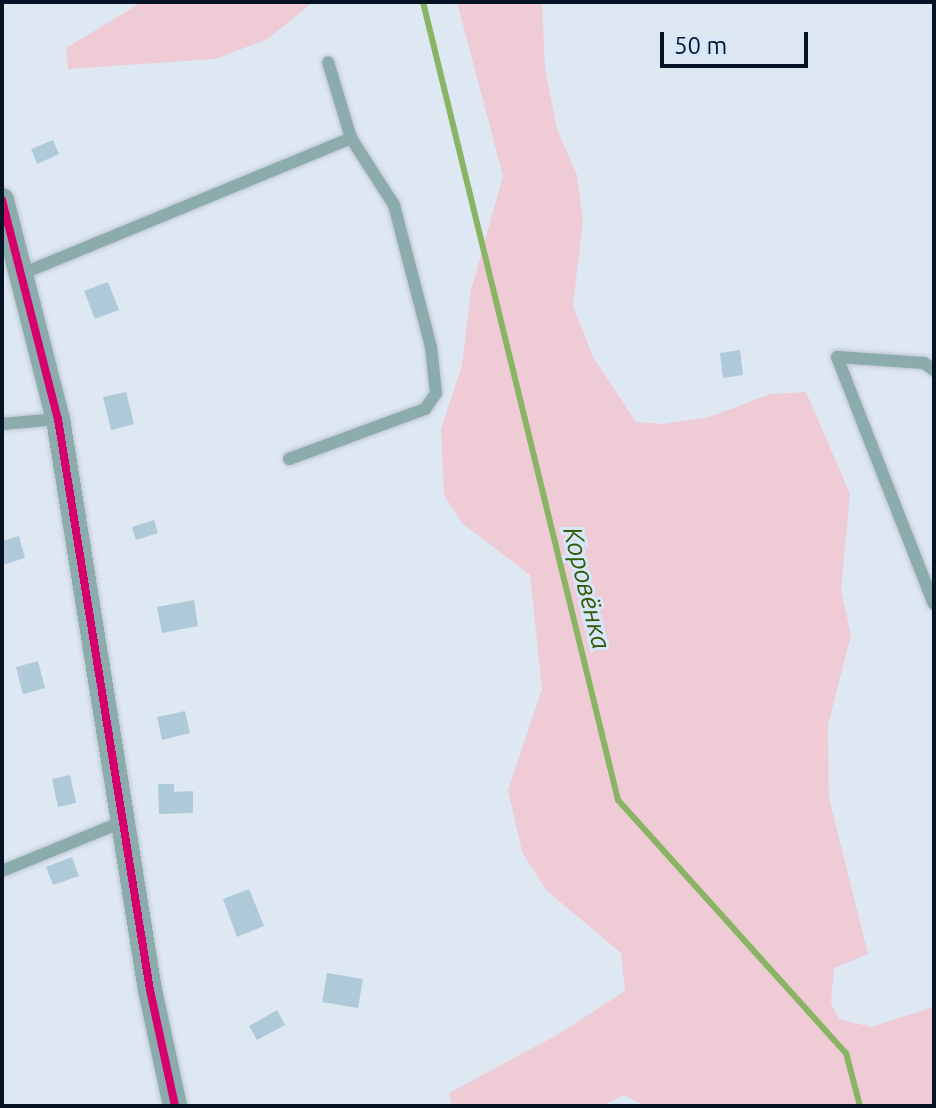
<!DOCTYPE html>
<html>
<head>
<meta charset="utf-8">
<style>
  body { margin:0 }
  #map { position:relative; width:936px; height:1108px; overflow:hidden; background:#dee8f3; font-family:Ubuntu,sans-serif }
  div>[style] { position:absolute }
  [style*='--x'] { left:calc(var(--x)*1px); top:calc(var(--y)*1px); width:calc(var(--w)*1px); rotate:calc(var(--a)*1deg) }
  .green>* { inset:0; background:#efcbd5 }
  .stream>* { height:6px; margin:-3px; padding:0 3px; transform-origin:3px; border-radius:3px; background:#88b463 }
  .building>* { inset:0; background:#aec9d8 }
  .roads { filter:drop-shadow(0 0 2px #bdc6d0) drop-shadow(0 0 2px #bdc6d0) }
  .service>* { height:12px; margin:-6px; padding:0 6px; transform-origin:6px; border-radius:6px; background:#8cabad }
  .minor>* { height:24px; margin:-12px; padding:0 12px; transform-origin:12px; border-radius:12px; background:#8cabad }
  .cycleway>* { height:8px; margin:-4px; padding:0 4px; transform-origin:4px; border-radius:4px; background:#d6006c }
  span { translate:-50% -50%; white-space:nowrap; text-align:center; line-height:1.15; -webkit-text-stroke:6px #d6e7fb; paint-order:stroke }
  .water-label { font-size:26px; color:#345a05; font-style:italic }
  .frame { position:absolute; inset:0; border:4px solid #051324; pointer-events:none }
  .scale { position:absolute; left:660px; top:32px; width:148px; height:36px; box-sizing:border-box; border:4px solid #051324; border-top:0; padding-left:10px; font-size:24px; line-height:28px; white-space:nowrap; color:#051324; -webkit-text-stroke:6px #d6e7fb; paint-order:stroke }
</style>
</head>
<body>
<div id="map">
  <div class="green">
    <i style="clip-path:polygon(142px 2px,313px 2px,268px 39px,215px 59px,68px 69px,66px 48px)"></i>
    <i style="clip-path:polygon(457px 2px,542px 2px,545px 68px,557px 129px,577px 175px,583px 221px,573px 306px,593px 357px,636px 422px,663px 424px,709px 417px,771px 394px,806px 392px,822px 429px,850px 494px,841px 590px,851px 635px,828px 725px,829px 798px,868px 954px,834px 968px,831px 1003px,839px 1019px,871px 1027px,934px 1007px,934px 1106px,645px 1106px,624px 1095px,601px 1106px,452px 1106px,449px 1093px,557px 1035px,625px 991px,621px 953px,546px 890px,522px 852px,508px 790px,542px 689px,530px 575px,462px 523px,444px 495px,441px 429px,462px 365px,471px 290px,503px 176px)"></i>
  </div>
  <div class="stream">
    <i style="--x:423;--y:2;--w:821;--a:76.27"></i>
    <i style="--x:618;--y:800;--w:341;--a:48"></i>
    <i style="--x:846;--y:1053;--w:55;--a:75.2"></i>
  </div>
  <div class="building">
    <i style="clip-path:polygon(53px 140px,59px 154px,37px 164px,31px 149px)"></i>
    <i style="clip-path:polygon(108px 282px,119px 310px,95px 319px,84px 291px)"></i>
    <i style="clip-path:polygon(740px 350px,743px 375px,723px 378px,720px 353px)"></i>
    <i style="clip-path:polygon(126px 392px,134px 424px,111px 430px,103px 397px)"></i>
    <i style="clip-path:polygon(154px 520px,158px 533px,136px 540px,132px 527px)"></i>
    <i style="clip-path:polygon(19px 536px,25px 558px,2px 565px,2px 541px)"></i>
    <i style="clip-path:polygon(194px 600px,198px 626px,162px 633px,157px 607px)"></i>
    <i style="clip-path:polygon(38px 661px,45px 688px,23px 694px,16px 667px)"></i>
    <i style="clip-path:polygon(185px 711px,190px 733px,162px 740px,157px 717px)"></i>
    <i style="clip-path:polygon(70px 775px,76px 803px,58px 807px,52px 779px)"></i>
    <i style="clip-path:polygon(158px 784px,174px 784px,174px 792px,193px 791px,193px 813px,159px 814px)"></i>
    <i style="clip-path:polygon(72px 857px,79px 876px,53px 885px,46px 867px)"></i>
    <i style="clip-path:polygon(249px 889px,264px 926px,237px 937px,223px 899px)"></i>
    <i style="clip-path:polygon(327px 973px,363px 979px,358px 1008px,322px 1002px)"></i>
    <i style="clip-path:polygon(277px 1010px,285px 1025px,257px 1040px,249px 1026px)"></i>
  </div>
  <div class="roads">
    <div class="service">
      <i style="--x:24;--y:273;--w:354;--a:-22.4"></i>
      <i style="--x:934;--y:370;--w:12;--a:-145"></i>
      <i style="--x:924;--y:363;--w:87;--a:-176.1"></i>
      <i style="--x:837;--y:357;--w:265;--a:68.6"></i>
      <i style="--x:2;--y:424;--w:56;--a:-5.1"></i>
      <i style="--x:289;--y:459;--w:145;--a:-20.2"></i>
      <i style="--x:425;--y:409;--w:19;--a:-55"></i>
      <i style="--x:436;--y:393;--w:46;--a:-96.2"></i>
      <i style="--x:431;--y:347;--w:147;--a:-104.6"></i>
      <i style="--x:394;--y:205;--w:80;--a:-122.7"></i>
      <i style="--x:351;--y:138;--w:79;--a:-106.8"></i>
      <i style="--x:2;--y:871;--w:130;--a:-22.2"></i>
    </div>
    <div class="minor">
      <i style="--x:2;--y:200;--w:226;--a:75.7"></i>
      <i style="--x:58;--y:419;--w:578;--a:80.85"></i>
      <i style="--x:150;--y:990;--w:119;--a:77.8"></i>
    </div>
  </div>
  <div class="cycleway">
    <i style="--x:2;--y:200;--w:226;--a:75.7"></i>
    <i style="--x:58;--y:419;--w:578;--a:80.85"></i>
    <i style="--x:150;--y:990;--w:119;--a:77.8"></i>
  </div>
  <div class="water-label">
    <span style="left:587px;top:588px;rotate:76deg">Коровёнка</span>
  </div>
  <div class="frame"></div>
  <div class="scale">50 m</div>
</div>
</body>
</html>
